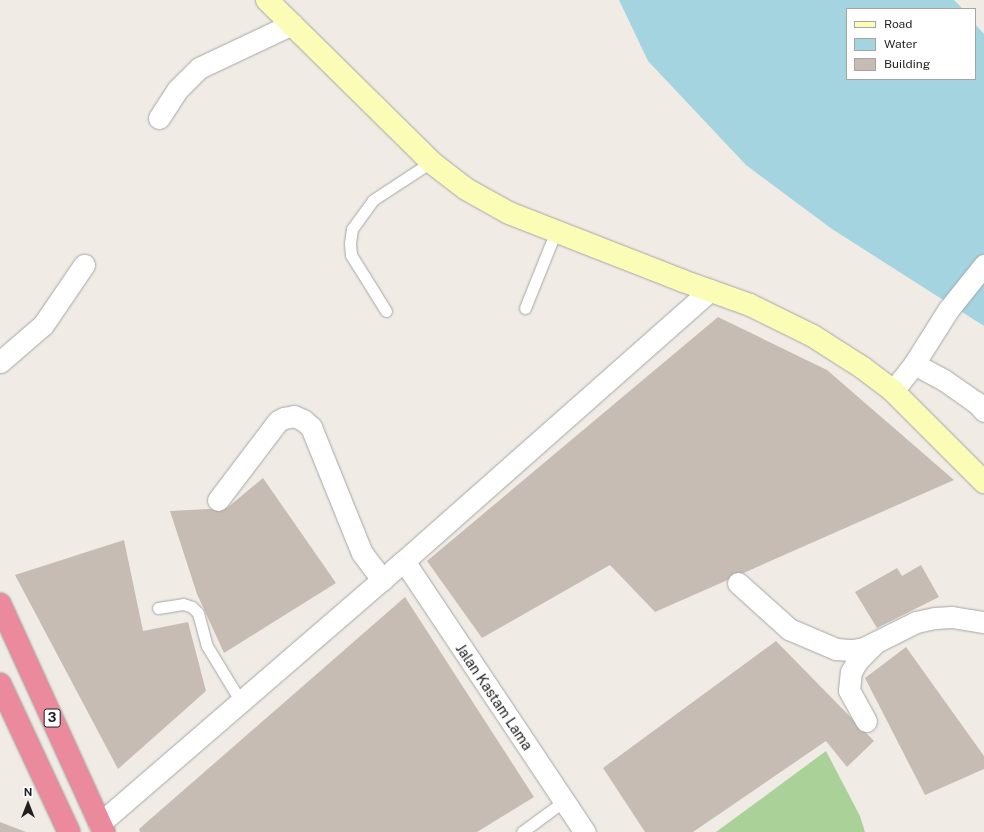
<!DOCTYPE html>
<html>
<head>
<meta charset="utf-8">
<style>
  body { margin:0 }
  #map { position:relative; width:984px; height:832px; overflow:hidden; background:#f0ece5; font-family:"Public Sans",sans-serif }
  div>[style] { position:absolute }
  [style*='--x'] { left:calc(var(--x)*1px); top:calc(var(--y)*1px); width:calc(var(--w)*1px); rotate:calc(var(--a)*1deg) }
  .forest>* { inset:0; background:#aad298 }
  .water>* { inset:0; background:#a3d4e0 }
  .building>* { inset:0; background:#c6bcb4 }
  .roads { filter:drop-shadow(0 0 1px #a6a6a6) drop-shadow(0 0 1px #a6a6a6) }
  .lane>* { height:11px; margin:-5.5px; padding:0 5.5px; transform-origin:5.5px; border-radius:5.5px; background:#fff }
  .street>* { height:21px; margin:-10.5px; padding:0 10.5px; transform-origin:10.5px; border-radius:10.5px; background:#fff }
  .secondary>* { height:22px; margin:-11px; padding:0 11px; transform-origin:11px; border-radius:11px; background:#fbfdb7 }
  .highway>* { height:22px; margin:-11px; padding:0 11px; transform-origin:11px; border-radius:11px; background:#eb899d }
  span { translate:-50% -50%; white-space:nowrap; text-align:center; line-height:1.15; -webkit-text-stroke:3px #fff; paint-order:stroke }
  .shield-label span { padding:1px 3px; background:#fff; border:1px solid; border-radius:3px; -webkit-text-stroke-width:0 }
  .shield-label { font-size:13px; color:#1f1f1f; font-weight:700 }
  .street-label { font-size:14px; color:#1f1f1f }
  .legend { position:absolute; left:846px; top:8px; width:130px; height:72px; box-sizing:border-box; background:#fff; border:1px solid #a5a5a5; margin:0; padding:5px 7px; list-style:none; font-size:12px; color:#1f1f1f }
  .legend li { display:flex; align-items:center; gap:8px; height:20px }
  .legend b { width:20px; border:1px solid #a5a5a5 }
  .north { position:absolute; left:8px; top:784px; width:40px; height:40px; -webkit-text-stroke:3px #fff; paint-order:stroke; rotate:0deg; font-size:11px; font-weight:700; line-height:16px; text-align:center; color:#1f1f1f }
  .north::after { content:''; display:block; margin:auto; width:14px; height:18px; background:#1f1f1f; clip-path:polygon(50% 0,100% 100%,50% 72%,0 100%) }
</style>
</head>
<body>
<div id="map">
  <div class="forest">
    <i style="clip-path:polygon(826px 751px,860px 816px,865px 832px,716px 832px)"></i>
  </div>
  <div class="water">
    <i style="clip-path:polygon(619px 0,954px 0,963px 9px,847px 9px,847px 79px,975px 79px,975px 24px,984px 34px,984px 326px,832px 229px,746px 165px,648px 61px)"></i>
  </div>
  <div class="building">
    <i style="clip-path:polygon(718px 317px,827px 370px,954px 480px,655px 612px,610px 565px,482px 638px,427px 561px)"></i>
    <i style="clip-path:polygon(263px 478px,336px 583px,224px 653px,197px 594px,170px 511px,227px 508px)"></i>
    <i style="clip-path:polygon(124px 540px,143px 631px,188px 622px,206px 691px,118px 769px,15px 575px)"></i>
    <i style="clip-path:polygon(921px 565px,939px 597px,877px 628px,855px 592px,897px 568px,902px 576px)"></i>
    <i style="clip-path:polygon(405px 597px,534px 797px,477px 832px,140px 832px,139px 829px)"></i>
    <i style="clip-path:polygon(776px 641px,874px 741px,847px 767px,826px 741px,693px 832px,645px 832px,603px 768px)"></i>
    <i style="clip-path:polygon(906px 647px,984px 756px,984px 769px,925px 795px,865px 678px)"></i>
    <i style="clip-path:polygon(0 822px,26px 832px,0 832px)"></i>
  </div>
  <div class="roads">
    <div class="lane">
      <i style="--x:525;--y:308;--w:83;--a:-68.1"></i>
      <i style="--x:386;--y:311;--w:66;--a:-122"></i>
      <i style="--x:351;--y:255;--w:12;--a:-95"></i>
      <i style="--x:350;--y:243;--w:14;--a:-82"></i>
      <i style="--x:352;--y:229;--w:36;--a:-54"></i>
      <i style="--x:373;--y:200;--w:69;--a:-33.2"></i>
      <i style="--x:158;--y:608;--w:25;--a:-9"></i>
      <i style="--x:183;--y:604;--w:9;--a:18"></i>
      <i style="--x:192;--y:607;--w:8;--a:45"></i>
      <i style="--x:198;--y:613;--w:34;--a:75"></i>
      <i style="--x:207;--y:646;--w:66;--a:58.7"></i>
      <i style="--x:522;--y:832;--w:52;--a:-36.4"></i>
    </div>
    <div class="street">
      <i style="--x:159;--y:118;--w:33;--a:-57"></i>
      <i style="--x:177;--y:90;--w:31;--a:-45"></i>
      <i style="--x:199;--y:68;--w:103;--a:-25.3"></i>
      <i style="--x:0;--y:362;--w:57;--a:-40.7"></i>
      <i style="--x:43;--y:325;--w:73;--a:-55.7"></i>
      <i style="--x:914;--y:364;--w:34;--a:28"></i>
      <i style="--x:944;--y:380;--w:39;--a:35"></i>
      <i style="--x:976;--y:402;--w:12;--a:48"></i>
      <i style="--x:893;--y:391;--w:34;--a:-52"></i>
      <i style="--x:914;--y:364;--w:64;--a:-57.8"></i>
      <i style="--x:948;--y:310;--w:58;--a:-51.3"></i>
      <i style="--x:218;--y:500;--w:99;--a:-52.8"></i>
      <i style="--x:278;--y:421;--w:7;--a:-27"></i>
      <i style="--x:284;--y:418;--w:10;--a:-11"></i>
      <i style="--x:294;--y:416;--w:10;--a:24"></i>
      <i style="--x:303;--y:420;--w:11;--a:41"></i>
      <i style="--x:311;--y:427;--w:136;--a:68"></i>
      <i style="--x:362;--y:553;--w:34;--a:53"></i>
      <i style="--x:404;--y:561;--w:326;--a:56.3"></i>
      <i style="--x:738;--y:583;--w:69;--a:42"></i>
      <i style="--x:789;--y:629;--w:51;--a:23.1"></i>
      <i style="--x:836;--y:649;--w:16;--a:4"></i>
      <i style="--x:852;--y:650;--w:12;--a:-9"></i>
      <i style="--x:864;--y:648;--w:58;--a:-26.6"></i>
      <i style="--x:916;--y:622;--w:19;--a:-12"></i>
      <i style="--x:935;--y:618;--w:17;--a:-3"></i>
      <i style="--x:952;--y:617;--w:32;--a:9"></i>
      <i style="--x:866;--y:721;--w:35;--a:-119"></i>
      <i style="--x:849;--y:690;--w:18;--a:-84"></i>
      <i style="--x:851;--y:672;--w:13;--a:-61"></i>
      <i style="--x:857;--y:661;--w:24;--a:-45"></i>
      <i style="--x:99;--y:824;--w:403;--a:-40.8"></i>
      <i style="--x:404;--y:561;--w:409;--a:-41.5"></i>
    </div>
    <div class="secondary">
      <i style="--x:267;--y:0;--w:231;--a:44.6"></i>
      <i style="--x:431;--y:162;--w:44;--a:37.6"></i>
      <i style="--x:466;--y:189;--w:49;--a:29.2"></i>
      <i style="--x:509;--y:213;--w:187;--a:21.3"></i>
      <i style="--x:683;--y:281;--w:71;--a:19.7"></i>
      <i style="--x:750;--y:305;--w:70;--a:26.2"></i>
      <i style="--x:813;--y:336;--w:59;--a:32.6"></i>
      <i style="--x:863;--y:368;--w:38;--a:37"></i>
      <i style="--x:893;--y:391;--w:129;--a:45"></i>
    </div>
    <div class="highway">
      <i style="--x:0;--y:604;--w:251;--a:65.5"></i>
      <i style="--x:0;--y:684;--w:163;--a:65"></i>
    </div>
  </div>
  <div class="shield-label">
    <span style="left:52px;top:718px">3</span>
  </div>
  <div class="street-label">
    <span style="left:494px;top:697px;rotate:56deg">Jalan Kastam Lama</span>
  </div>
  <ul class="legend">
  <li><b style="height:5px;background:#fbfdb7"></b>Road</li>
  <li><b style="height:11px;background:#a3d4e0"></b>Water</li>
  <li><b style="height:11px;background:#c6bcb4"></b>Building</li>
  </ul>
  <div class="north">N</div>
</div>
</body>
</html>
